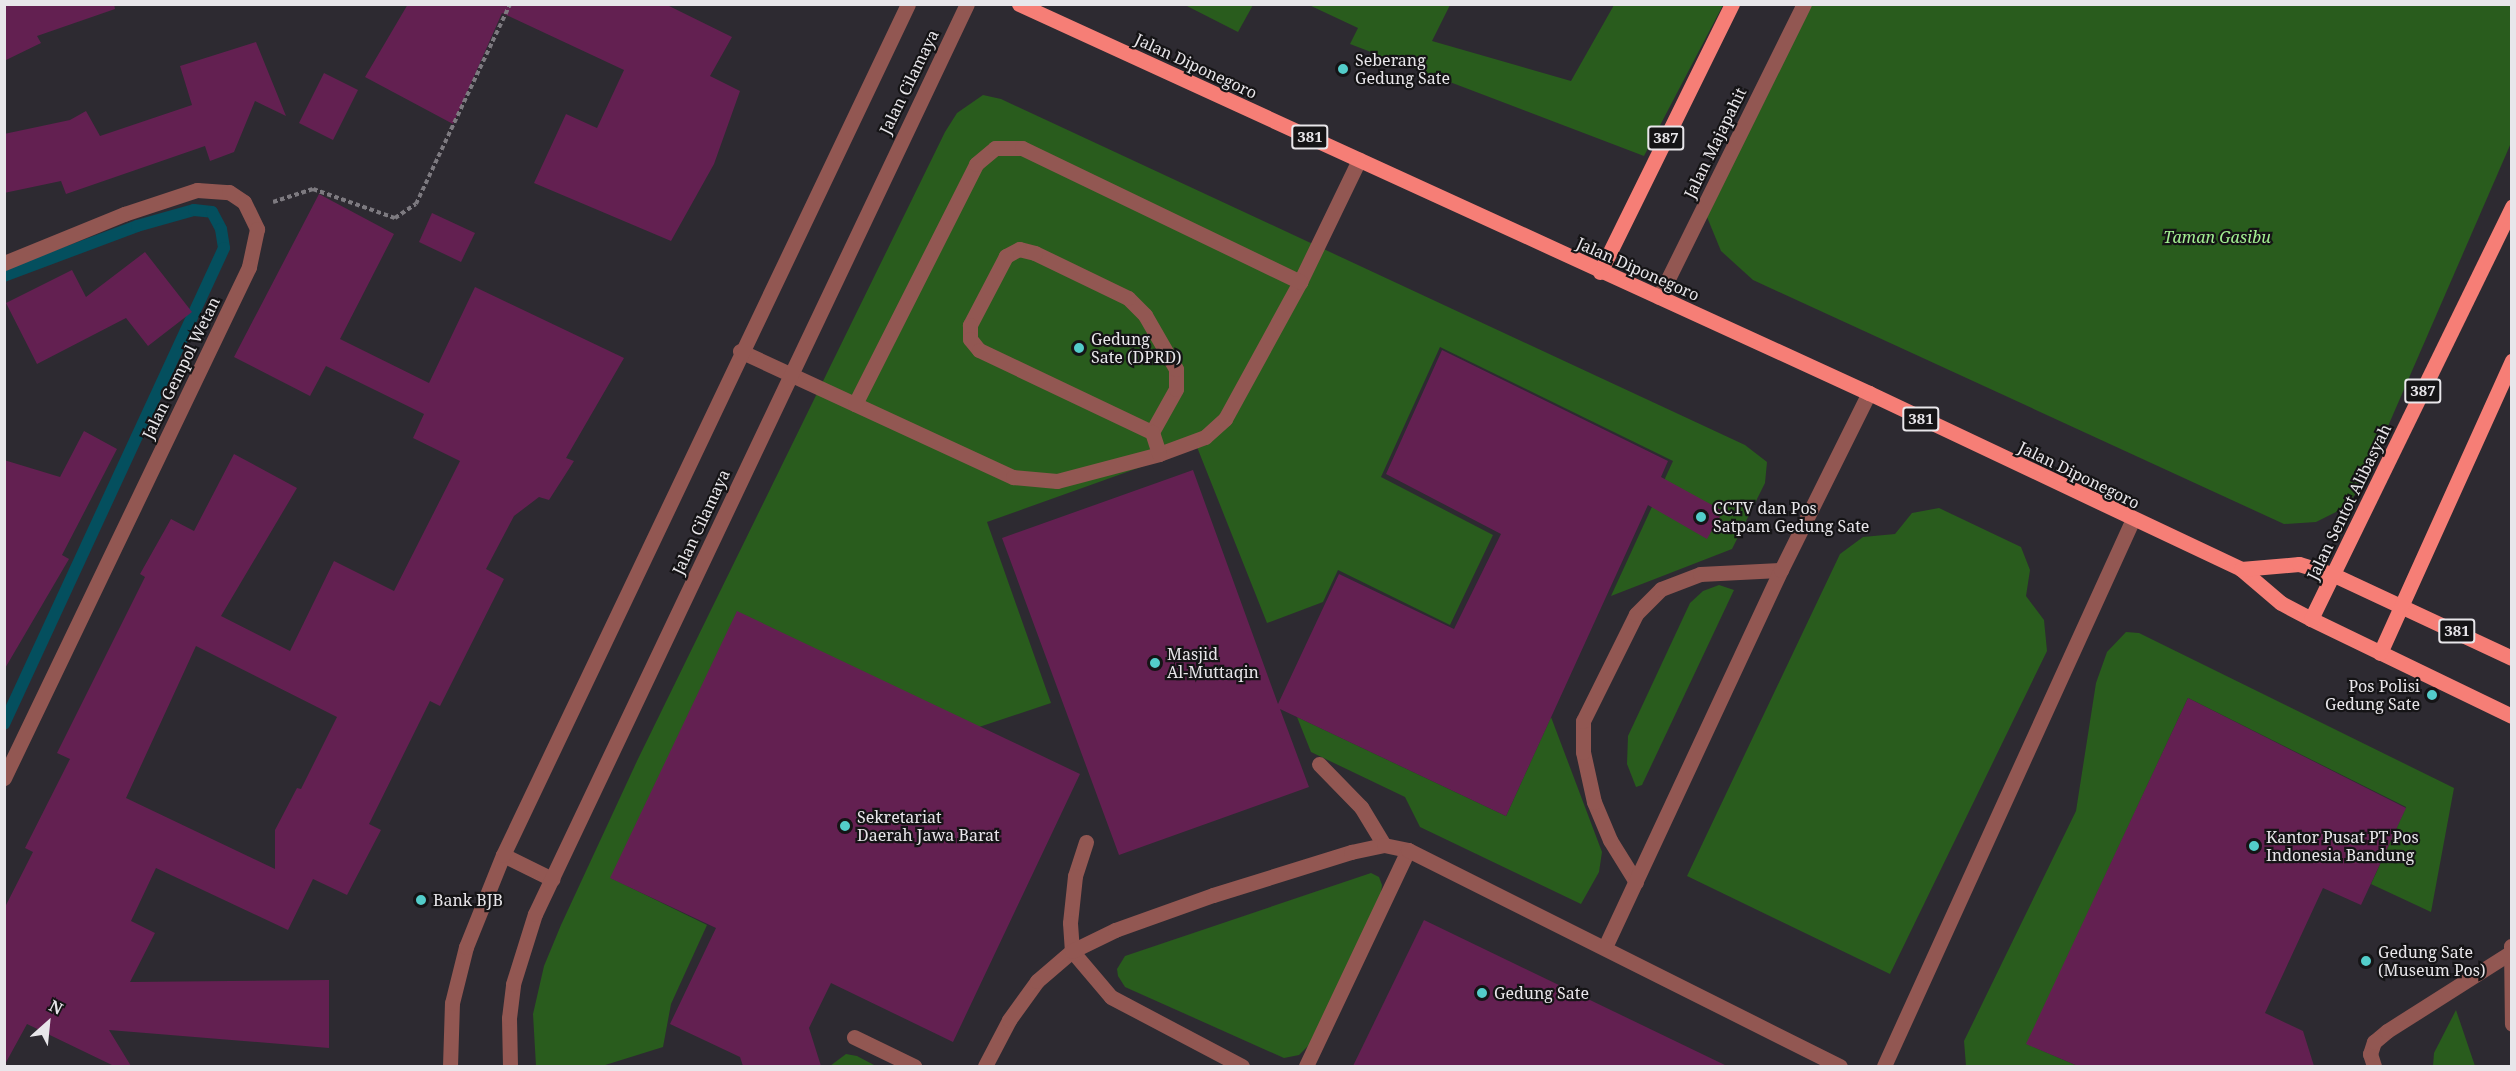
<!DOCTYPE html>
<html>
<head>
<meta charset="utf-8">
<style>
  body { margin:0 }
  #map { position:relative; width:2516px; height:1071px; overflow:hidden; background:#2d2a31; font-family:"Noto Serif",serif }
  div>[style] { position:absolute }
  [style*='--x'] { left:calc(var(--x)*1px); top:calc(var(--y)*1px); width:calc(var(--w)*1px); rotate:calc(var(--a)*1deg) }
  .green>* { inset:0; background:#295c1d }
  .stream>* { height:12px; margin:-6px; padding:0 6px; transform-origin:6px; border-radius:6px; background:#044f5e }
  .building>* { inset:0; background:#632051 }
  .path>* { height:4px; margin-top:-2px; transform-origin:0; background:repeating-linear-gradient(90deg,#7d7a80 0 4.5px,transparent 0 7.5px) }
  .minor>* { height:15px; margin:-7.5px; padding:0 7.5px; transform-origin:7.5px; border-radius:7.5px; background:#925752 }
  .major>* { height:15px; margin:-7.5px; padding:0 7.5px; transform-origin:7.5px; border-radius:7.5px; background:#f67e76 }
  .dots>* { width:16px; height:16px; translate:-50% -50%; box-sizing:border-box; border:3px solid #151416; border-radius:50% }
  span { translate:-50% -50%; white-space:nowrap; text-align:center; line-height:1.15; -webkit-text-stroke:4.5px #151416; paint-order:stroke }
  .shield-label span { padding:2px 4px; background:#151416; border:2px solid; border-radius:4px; -webkit-text-stroke-width:0 }
  .shield-label { font-size:15px; color:#e8e6ea; font-weight:700 }
  .poi-label { font-size:16px; color:#e8e6ea }
  .left { translate:0 -50%; text-align:left }
  .right { translate:-100% -50%; text-align:right }
  .street-label { font-size:16px; color:#e8e6ea }
  .park-label { font-size:16px; color:#a4f093; font-style:italic }
  .frame { position:absolute; inset:0; border:6px solid #e8e6ea; pointer-events:none }
  .north { position:absolute; left:18px; top:993px; width:60px; height:60px; -webkit-text-stroke:4px #151416; paint-order:stroke; rotate:27deg; font-size:16px; font-weight:700; line-height:24px; text-align:center; color:#e8e6ea }
  .north::after { content:''; display:block; margin:auto; width:21px; height:27px; background:#e8e6ea; clip-path:polygon(50% 0,100% 100%,50% 72%,0 100%) }
</style>
</head>
<body>
<div id="map">
  <div class="green">
    <i style="clip-path:polygon(1185px 5px,1253px 4px,1253px 5px,1238px 32px)"></i>
    <i style="clip-path:polygon(1309px 5px,1450px 5px,1432px 41px,1571px 81px,1614px 5px,1723px 5px,1644px 156px,1350px 44px,1358px 28px)"></i>
    <i style="clip-path:polygon(1801px 5px,2511px 5px,2511px 143px,2362px 486px,2344px 508px,2316px 522px,2284px 524px,1753px 280px,1721px 251px,1707px 217px)"></i>
    <i style="clip-path:polygon(983px 95px,1001px 99px,1745px 445px,1767px 462px,1765px 483px,1732px 549px,1611px 596px,1673px 461px,1440px 347px,1381px 477px,1493px 535px,1450px 625px,1338px 570px,1323px 602px,1267px 623px,1197px 447px,987px 522px,1051px 703px,979px 727px,611px 878px,707px 925px,671px 1004px,663px 1047px,602px 1066px,536px 1066px,533px 1014px,544px 966px,561px 925px,637px 761px,945px 132px,957px 113px)"></i>
    <i style="clip-path:polygon(1939px 508px,2021px 547px,2030px 570px,2026px 596px,2044px 620px,2047px 651px,1890px 974px,1687px 876px,1840px 554px,1863px 537px,1895px 534px,1912px 513px)"></i>
    <i style="clip-path:polygon(1719px 585px,1734px 590px,1642px 785px,1636px 787px,1627px 764px,1628px 736px,1690px 603px,1703px 591px)"></i>
    <i style="clip-path:polygon(2126px 632px,2139px 633px,2454px 788px,2431px 912px,2371px 884px,2406px 807px,2188px 698px,2027px 1044px,2078px 1066px,1966px 1066px,1964px 1041px,2076px 811px,2096px 683px,2107px 652px)"></i>
    <i style="clip-path:polygon(1297px 717px,1506px 816px,1551px 717px,1602px 852px,1599px 872px,1581px 904px,1420px 827px,1405px 797px,1311px 752px)"></i>
    <i style="clip-path:polygon(1371px 873px,1379px 877px,1382px 885px,1380px 901px,1310px 1044px,1299px 1055px,1284px 1058px,1125px 987px,1118px 976px,1117px 969px,1125px 956px)"></i>
    <i style="clip-path:polygon(2456px 1010px,2475px 1066px,2433px 1066px,2434px 1053px)"></i>
    <i style="clip-path:polygon(846px 1054px,857px 1056px,876px 1066px,830px 1066px)"></i>
  </div>
  <div class="stream">
    <i style="--x:4;--y:276;--w:142;--a:-20.6"></i>
    <i style="--x:137;--y:226;--w:59;--a:-15.7"></i>
    <i style="--x:194;--y:210;--w:18;--a:6"></i>
    <i style="--x:212;--y:212;--w:19;--a:62"></i>
    <i style="--x:221;--y:229;--w:19;--a:81"></i>
    <i style="--x:224;--y:248;--w:524;--a:114.81"></i>
  </div>
  <div class="building">
    <i style="clip-path:polygon(4px 4px,114px 4px,115px 9px,37px 36px,41px 43px,4px 61px)"></i>
    <i style="clip-path:polygon(408px 4px,665px 4px,732px 37px,710px 76px,740px 91px,714px 164px,671px 241px,534px 183px,566px 114px,597px 128px,624px 70px,502px 13px,453px 124px,365px 77px)"></i>
    <i style="clip-path:polygon(256px 42px,286px 116px,255px 101px,234px 152px,210px 161px,205px 146px,66px 194px,61px 181px,4px 193px,4px 134px,70px 120px,86px 111px,100px 136px,192px 105px,180px 66px)"></i>
    <i style="clip-path:polygon(324px 73px,358px 90px,333px 140px,299px 123px)"></i>
    <i style="clip-path:polygon(evenodd,319px 194px,394px 234px,340px 339px,429px 383px,475px 287px,624px 358px,566px 458px,574px 461px,549px 500px,539px 497px,514px 516px,486px 569px,504px 579px,440px 706px,430px 701px,369px 824px,381px 830px,347px 895px,313px 879px,288px 930px,156px 868px,131px 921px,155px 933px,130px 982px,329px 980px,329px 1048px,109px 1030px,131px 1066px,114px 1066px,27px 1024px,4px 1066px,4px 909px,33px 852px,25px 848px,70px 759px,57px 753px,145px 577px,140px 574px,171px 519px,194px 531px,234px 454px,297px 488px,221px 616px,290px 651px,334px 561px,394px 591px,460px 461px,413px 438px,424px 414px,326px 366px,310px 396px,234px 357px,319px 194px,196px 646px,337px 717px,301px 789px,297px 788px,275px 830px,275px 869px,126px 798px,196px 646px)"></i>
    <i style="clip-path:polygon(432px 213px,475px 233px,461px 262px,419px 242px)"></i>
    <i style="clip-path:polygon(145px 252px,192px 312px,148px 346px,126px 318px,37px 364px,6px 303px,72px 270px,86px 297px)"></i>
    <i style="clip-path:polygon(1442px 350px,1668px 461px,1661px 477px,1723px 511px,1707px 539px,1648px 505px,1506px 816px,1280px 709px,1309px 787px,1119px 855px,1002px 538px,1193px 470px,1278px 704px,1339px 574px,1454px 629px,1501px 534px,1386px 474px)"></i>
    <i style="clip-path:polygon(84px 431px,117px 449px,62px 555px,69px 559px,4px 670px,4px 460px,60px 477px)"></i>
    <i style="clip-path:polygon(737px 611px,1080px 774px,953px 1042px,831px 983px,809px 1028px,821px 1066px,743px 1066px,740px 1057px,670px 1024px,716px 928px,610px 878px)"></i>
    <i style="clip-path:polygon(2188px 698px,2406px 808px,2361px 905px,2323px 888px,2265px 1013px,2303px 1031px,2314px 1066px,2078px 1066px,2026px 1044px)"></i>
    <i style="clip-path:polygon(1424px 920px,1727px 1066px,1353px 1066px)"></i>
  </div>
  <div class="path">
    <i style="--x:273;--y:202;--w:42;--a:-18"></i>
    <i style="--x:313;--y:189;--w:87;--a:19.5"></i>
    <i style="--x:395;--y:218;--w:25;--a:-34"></i>
    <i style="--x:416;--y:204;--w:221;--a:-64.8"></i>
  </div>
  <div class="minor">
    <i style="--x:4;--y:263;--w:130;--a:-22.2"></i>
    <i style="--x:124;--y:214;--w:77;--a:-18.2"></i>
    <i style="--x:197;--y:190;--w:32;--a:4"></i>
    <i style="--x:229;--y:192;--w:18;--a:34"></i>
    <i style="--x:244;--y:202;--w:30;--a:64"></i>
    <i style="--x:257;--y:229;--w:39;--a:102"></i>
    <i style="--x:249;--y:267;--w:567;--a:115.62"></i>
    <i style="--x:1659;--y:297;--w:327;--a:-63.7"></i>
    <i style="--x:740;--y:351;--w:301;--a:24.8"></i>
    <i style="--x:1013;--y:477;--w:44;--a:5.2"></i>
    <i style="--x:1057;--y:481;--w:106;--a:-14.8"></i>
    <i style="--x:1159;--y:454;--w:49;--a:-20.3"></i>
    <i style="--x:1205;--y:437;--w:27;--a:-42"></i>
    <i style="--x:1225;--y:419;--w:156;--a:-61.3"></i>
    <i style="--x:1300;--y:282;--w:136;--a:-64.2"></i>
    <i style="--x:855;--y:404;--w:269;--a:-63.2"></i>
    <i style="--x:976;--y:164;--w:25;--a:-40"></i>
    <i style="--x:995;--y:148;--w:27;--a:0"></i>
    <i style="--x:1022;--y:148;--w:309;--a:25.7"></i>
    <i style="--x:1152;--y:432;--w:49;--a:-60.8"></i>
    <i style="--x:1176;--y:389;--w:20;--a:-90"></i>
    <i style="--x:1176;--y:369;--w:62;--a:-119.9"></i>
    <i style="--x:1145;--y:315;--w:24;--a:-135"></i>
    <i style="--x:1128;--y:298;--w:103;--a:-154.2"></i>
    <i style="--x:1035;--y:253;--w:16;--a:-166"></i>
    <i style="--x:1019;--y:249;--w:15;--a:152"></i>
    <i style="--x:1006;--y:256;--w:78;--a:117.6"></i>
    <i style="--x:970;--y:325;--w:14;--a:90"></i>
    <i style="--x:970;--y:339;--w:14;--a:51"></i>
    <i style="--x:979;--y:350;--w:191;--a:25.4"></i>
    <i style="--x:1152;--y:432;--w:23;--a:72"></i>
    <i style="--x:1319;--y:764;--w:60;--a:45.7"></i>
    <i style="--x:1361;--y:807;--w:44;--a:58.8"></i>
    <i style="--x:1086;--y:842;--w:36;--a:108"></i>
    <i style="--x:1075;--y:876;--w:47;--a:96.1"></i>
    <i style="--x:1070;--y:923;--w:28;--a:86"></i>
    <i style="--x:1072;--y:951;--w:60;--a:49.7"></i>
    <i style="--x:1111;--y:997;--w:148;--a:27.8"></i>
    <i style="--x:503;--y:855;--w:55;--a:26.1"></i>
    <i style="--x:1636;--y:882;--w:49;--a:-121.8"></i>
    <i style="--x:1610;--y:840;--w:41;--a:-112.8"></i>
    <i style="--x:1594;--y:802;--w:51;--a:-102.4"></i>
    <i style="--x:1583;--y:752;--w:31;--a:-90"></i>
    <i style="--x:1583;--y:721;--w:119;--a:-63.6"></i>
    <i style="--x:1636;--y:614;--w:35;--a:-45"></i>
    <i style="--x:1661;--y:589;--w:42;--a:-21"></i>
    <i style="--x:1700;--y:574;--w:81;--a:-2.8"></i>
    <i style="--x:2511;--y:946;--w:78;--a:89.3"></i>
    <i style="--x:1605;--y:947;--w:416;--a:-65"></i>
    <i style="--x:1781;--y:570;--w:198;--a:-63.6"></i>
    <i style="--x:854;--y:1037;--w:67;--a:25.8"></i>
    <i style="--x:450;--y:1066;--w:63;--a:-88.2"></i>
    <i style="--x:452;--y:1003;--w:58;--a:-76"></i>
    <i style="--x:466;--y:947;--w:99;--a:-68.1"></i>
    <i style="--x:503;--y:855;--w:942;--a:-64.55"></i>
    <i style="--x:510;--y:1066;--w:48;--a:-91.2"></i>
    <i style="--x:509;--y:1018;--w:34;--a:-83"></i>
    <i style="--x:513;--y:984;--w:73;--a:-72.6"></i>
    <i style="--x:535;--y:914;--w:1007;--a:-64.61"></i>
    <i style="--x:985;--y:1066;--w:52;--a:-62.4"></i>
    <i style="--x:1009;--y:1020;--w:48;--a:-54.3"></i>
    <i style="--x:1037;--y:981;--w:46;--a:-40.6"></i>
    <i style="--x:1072;--y:951;--w:48;--a:-26"></i>
    <i style="--x:1115;--y:930;--w:104;--a:-19.7"></i>
    <i style="--x:1213;--y:895;--w:145;--a:-17.3"></i>
    <i style="--x:1351;--y:852;--w:34;--a:-12"></i>
    <i style="--x:1384;--y:845;--w:25;--a:12"></i>
    <i style="--x:1306;--y:1066;--w:239;--a:-64.7"></i>
    <i style="--x:1408;--y:850;--w:483;--a:26.6"></i>
    <i style="--x:1884;--y:1066;--w:599;--a:-65.53"></i>
    <i style="--x:2374;--y:1066;--w:13;--a:-108"></i>
    <i style="--x:2370;--y:1054;--w:13;--a:-72"></i>
    <i style="--x:2374;--y:1042;--w:17;--a:-40"></i>
    <i style="--x:2387;--y:1031;--w:146;--a:-32.4"></i>
  </div>
  <div class="major">
    <i style="--x:1019;--y:4;--w:935;--a:24.59"></i>
    <i style="--x:1869;--y:393;--w:412;--a:25.3"></i>
    <i style="--x:2241;--y:569;--w:52;--a:40.4"></i>
    <i style="--x:2281;--y:603;--w:34;--a:28"></i>
    <i style="--x:2311;--y:619;--w:223;--a:25.8"></i>
    <i style="--x:1600;--y:272;--w:299;--a:-63.8"></i>
    <i style="--x:2241;--y:569;--w:58;--a:-4.9"></i>
    <i style="--x:2299;--y:564;--w:37;--a:17"></i>
    <i style="--x:2334;--y:575;--w:196;--a:25"></i>
    <i style="--x:2311;--y:619;--w:459;--a:-64"></i>
    <i style="--x:2380;--y:653;--w:321;--a:-65.7"></i>
  </div>
  <div class="dots">
    <i style="left:1343px;top:69px;background:#53cdca"></i>
    <i style="left:1079px;top:348px;background:#53cdca"></i>
    <i style="left:1701px;top:517px;background:#53cdca"></i>
    <i style="left:1155px;top:663px;background:#53cdca"></i>
    <i style="left:2432px;top:695px;background:#53cdca"></i>
    <i style="left:845px;top:826px;background:#53cdca"></i>
    <i style="left:2254px;top:846px;background:#53cdca"></i>
    <i style="left:421px;top:900px;background:#53cdca"></i>
    <i style="left:2366px;top:961px;background:#53cdca"></i>
    <i style="left:1482px;top:993px;background:#53cdca"></i>
  </div>
  <div class="shield-label">
    <span style="left:1310px;top:137px">381</span>
    <span style="left:1666px;top:138px">387</span>
    <span style="left:2423px;top:391px">387</span>
    <span style="left:1921px;top:419px">381</span>
    <span style="left:2457px;top:631px">381</span>
  </div>
  <div class="poi-label">
    <span class="left" style="left:1355px;top:69px">Seberang<br>Gedung Sate</span>
    <span class="left" style="left:1091px;top:348px">Gedung<br>Sate (DPRD)</span>
    <span class="left" style="left:1713px;top:517px">CCTV dan Pos<br>Satpam Gedung Sate</span>
    <span class="left" style="left:1167px;top:663px">Masjid<br>Al-Muttaqin</span>
    <span class="right" style="left:2420px;top:695px">Pos Polisi<br>Gedung Sate</span>
    <span class="left" style="left:857px;top:826px">Sekretariat<br>Daerah Jawa Barat</span>
    <span class="left" style="left:2266px;top:846px">Kantor Pusat PT Pos<br>Indonesia Bandung</span>
    <span class="left" style="left:433px;top:900px">Bank BJB</span>
    <span class="left" style="left:2378px;top:961px">Gedung Sate<br>(Museum Pos)</span>
    <span class="left" style="left:1494px;top:993px">Gedung Sate</span>
  </div>
  <div class="street-label">
    <span style="left:1196px;top:66px;rotate:25deg">Jalan Diponegoro</span>
    <span style="left:909px;top:82px;rotate:-64deg">Jalan Cilamaya</span>
    <span style="left:1715px;top:143px;rotate:-64deg">Jalan Majapahit</span>
    <span style="left:1638px;top:269px;rotate:24deg">Jalan Diponegoro</span>
    <span style="left:181px;top:368px;rotate:-64deg">Jalan Gempol Wetan</span>
    <span style="left:2079px;top:475px;rotate:26deg">Jalan Diponegoro</span>
    <span style="left:2349px;top:502px;rotate:-64deg">Jalan Sentot Alibasyah</span>
    <span style="left:701px;top:522px;rotate:-65deg">Jalan Cilamaya</span>
  </div>
  <div class="park-label">
    <span style="left:2217px;top:237px">Taman Gasibu</span>
  </div>
  <div class="frame"></div>
  <div class="north">N</div>
</div>
</body>
</html>
